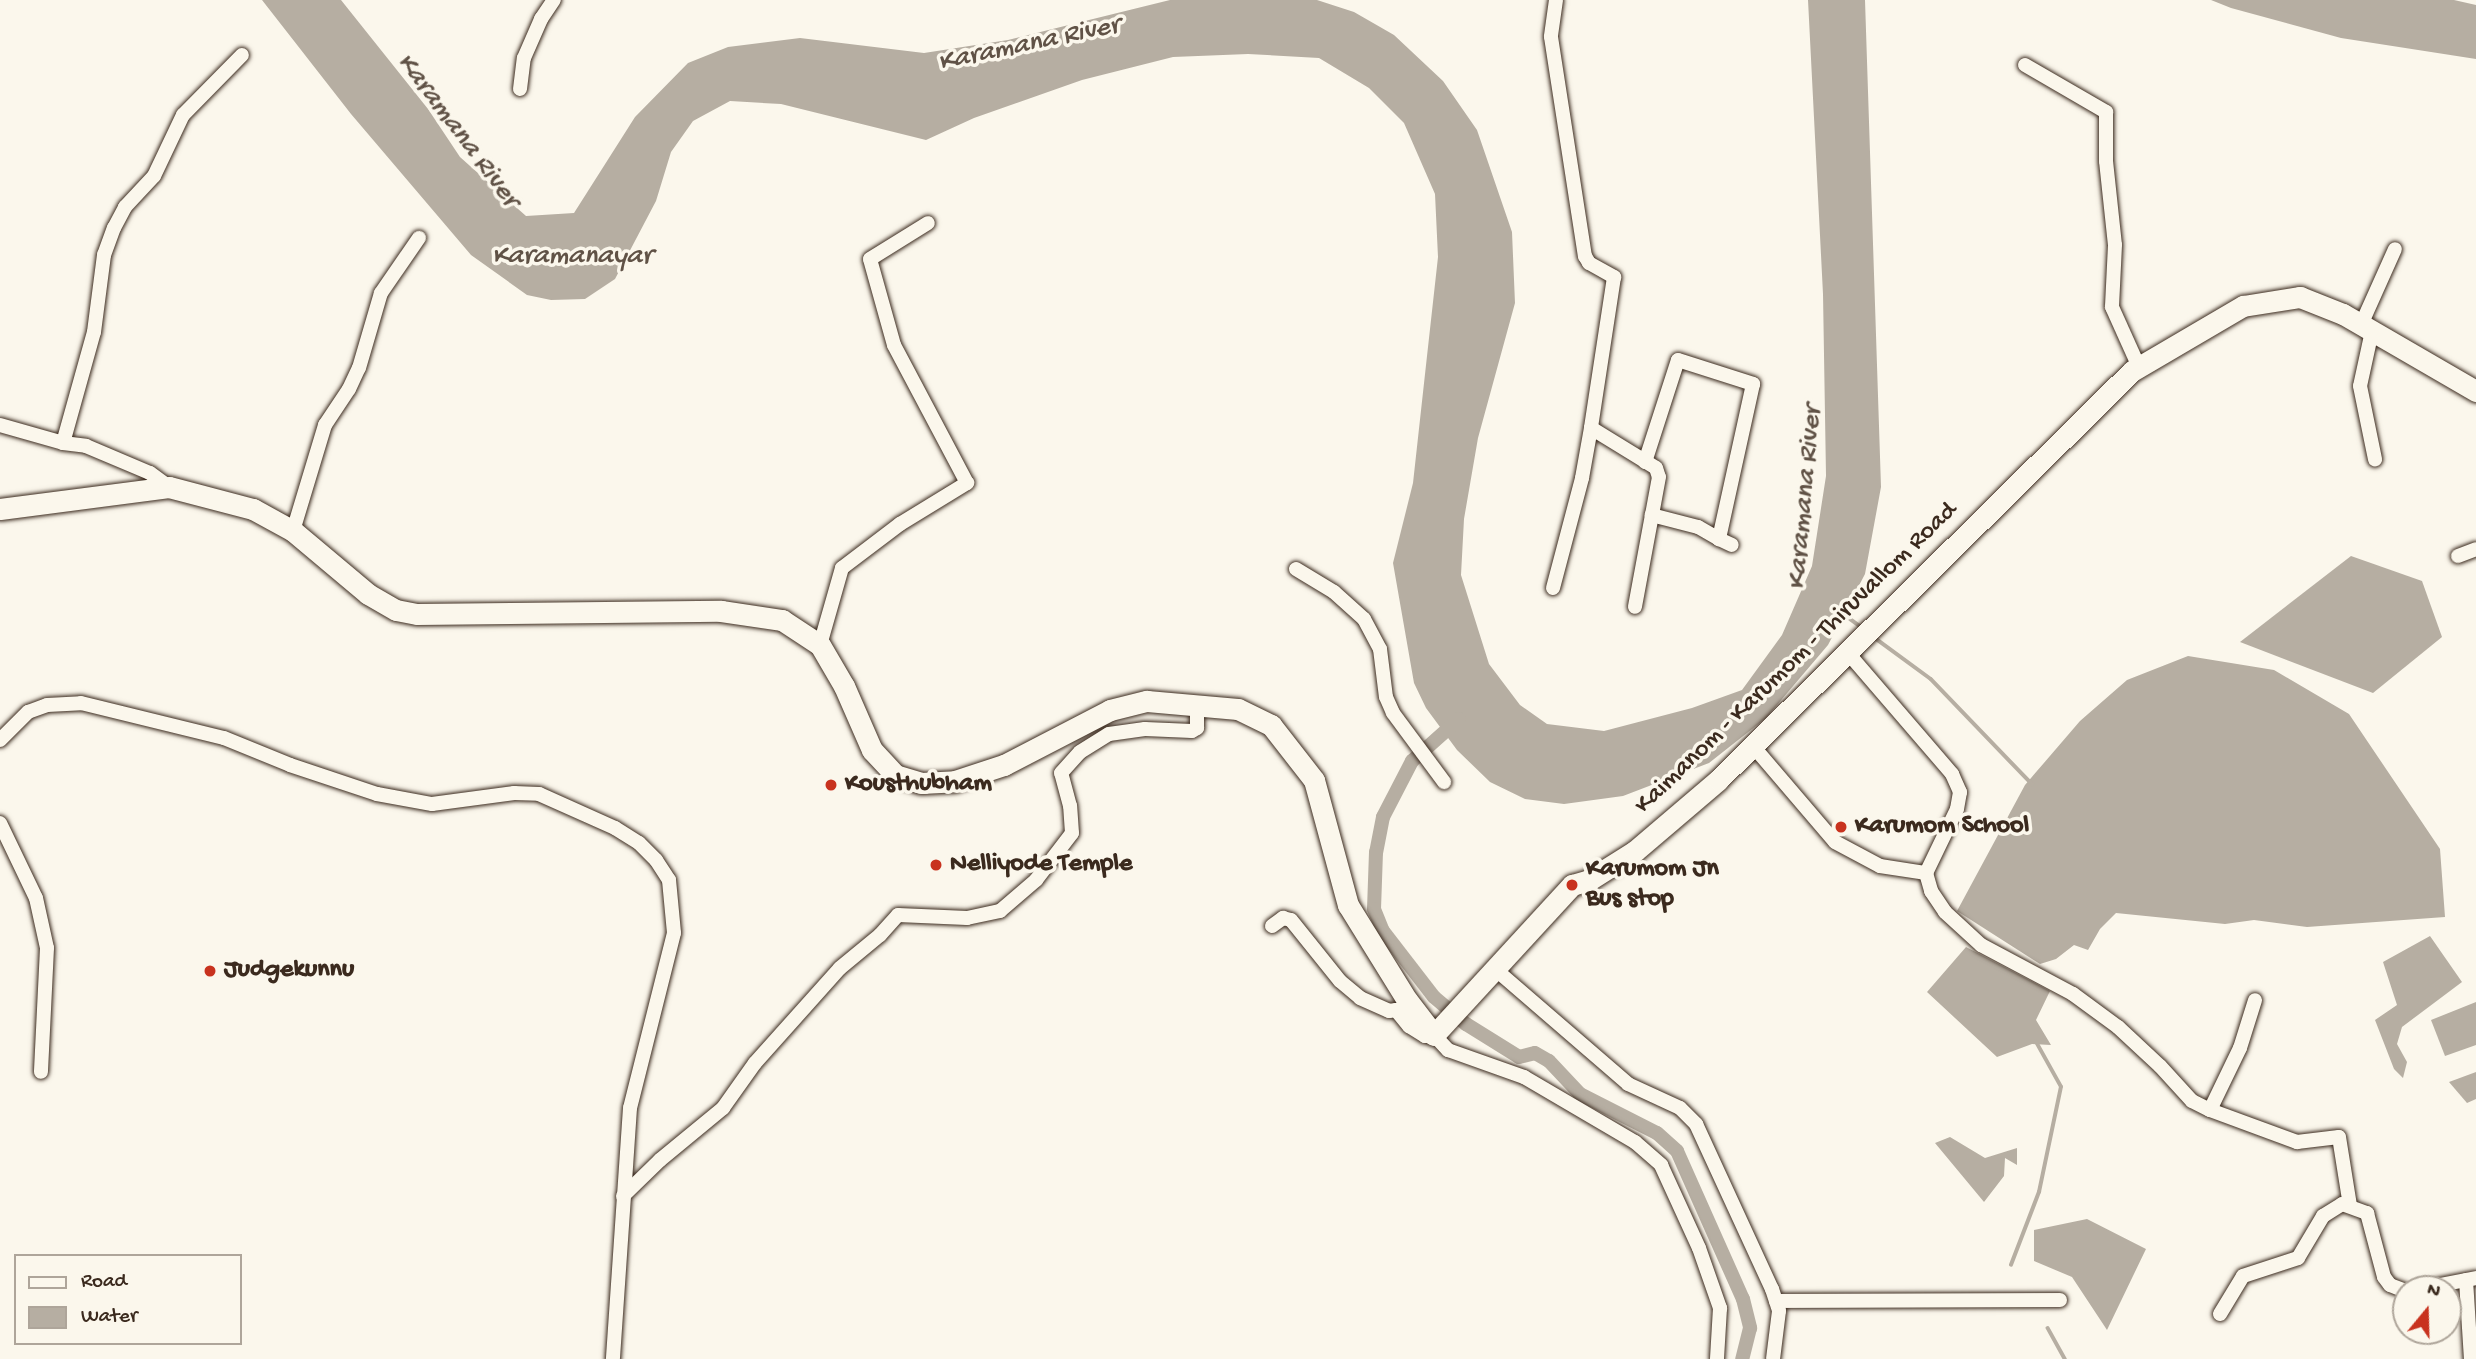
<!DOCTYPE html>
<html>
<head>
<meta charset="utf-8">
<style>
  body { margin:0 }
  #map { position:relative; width:2476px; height:1359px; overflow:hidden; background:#fbf7ec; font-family:"Gochi Hand",sans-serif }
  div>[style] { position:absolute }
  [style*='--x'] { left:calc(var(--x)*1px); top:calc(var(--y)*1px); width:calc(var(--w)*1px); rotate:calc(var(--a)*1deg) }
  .water>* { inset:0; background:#b6aea2 }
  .stream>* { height:3.5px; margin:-1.75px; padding:0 1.75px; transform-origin:1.75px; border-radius:1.75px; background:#b6aea2 }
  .canal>* { height:14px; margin:-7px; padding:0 7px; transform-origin:7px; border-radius:7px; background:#b6aea2 }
  .roads { filter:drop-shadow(0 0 2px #3b2a1e) drop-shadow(0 0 2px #3b2a1e) }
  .street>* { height:14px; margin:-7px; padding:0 7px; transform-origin:7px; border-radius:7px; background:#fbf7ec }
  .secondary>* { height:21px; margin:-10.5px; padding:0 10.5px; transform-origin:10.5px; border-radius:10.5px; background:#fbf7ec }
  .dots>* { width:19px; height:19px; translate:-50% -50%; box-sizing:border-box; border:4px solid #fbf7ec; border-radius:50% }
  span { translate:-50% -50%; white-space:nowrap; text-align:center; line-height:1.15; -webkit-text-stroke:7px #fbf7ec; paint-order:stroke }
  .street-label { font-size:26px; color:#3b2a1e }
  .poi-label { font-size:26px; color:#3b2a1e; font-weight:700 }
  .left { translate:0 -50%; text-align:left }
  .water-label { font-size:28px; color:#605246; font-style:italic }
  .legend { position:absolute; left:14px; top:1254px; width:228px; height:91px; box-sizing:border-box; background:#fbf7ec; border:2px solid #aea59a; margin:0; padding:9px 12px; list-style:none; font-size:21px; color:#3b2a1e }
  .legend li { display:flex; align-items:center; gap:14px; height:35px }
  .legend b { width:35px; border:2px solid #aea59a }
  .north { position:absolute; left:2392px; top:1275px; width:70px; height:70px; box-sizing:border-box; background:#fbf7ec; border:2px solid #aea59a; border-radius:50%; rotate:19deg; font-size:19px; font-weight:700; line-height:28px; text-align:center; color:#3b2a1e }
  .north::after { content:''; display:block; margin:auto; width:24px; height:32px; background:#c8321e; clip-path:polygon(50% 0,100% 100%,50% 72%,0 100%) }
</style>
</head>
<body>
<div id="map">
  <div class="water">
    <i style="clip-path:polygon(262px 0,341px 0,428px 109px,460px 157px,526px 216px,574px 213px,635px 117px,688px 63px,728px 47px,800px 38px,924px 53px,1008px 40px,1170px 0,1317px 0,1354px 12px,1394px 35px,1443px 81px,1477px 130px,1512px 232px,1515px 303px,1478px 438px,1464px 519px,1461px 575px,1489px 664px,1520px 705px,1547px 724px,1604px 731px,1692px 708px,1742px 690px,1782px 635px,1812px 566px,1826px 476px,1823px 294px,1808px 0,1865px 0,1881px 487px,1865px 574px,1828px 645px,1766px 718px,1709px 763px,1623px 796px,1564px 804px,1525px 799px,1490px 782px,1457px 750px,1426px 708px,1414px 683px,1393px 563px,1413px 483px,1427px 356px,1438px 257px,1435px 194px,1404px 123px,1369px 88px,1319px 58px,1248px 54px,1173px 57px,1082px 80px,974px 118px,926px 140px,781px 104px,730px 101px,693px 121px,671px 152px,656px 201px,615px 279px,585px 299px,551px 300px,527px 295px,471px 255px,351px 114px)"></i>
    <i style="clip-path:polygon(2211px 0,2454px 0,2476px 5px,2476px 59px,2341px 38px,2231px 8px)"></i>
    <i style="clip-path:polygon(2351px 556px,2422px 581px,2442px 637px,2373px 693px,2240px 642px)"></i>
    <i style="clip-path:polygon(2188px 656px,2274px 670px,2349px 714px,2440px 849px,2445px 917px,2307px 927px,2254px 920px,2225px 924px,2116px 913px,2100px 929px,2088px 950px,2074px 945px,2056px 959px,2040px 964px,1957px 911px,2025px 785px,2080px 721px,2127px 680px)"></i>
    <i style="clip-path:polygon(2430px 936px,2462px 982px,2402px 1027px,2397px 1044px,2407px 1062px,2403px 1078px,2394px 1069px,2375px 1020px,2397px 1005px,2383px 962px)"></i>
    <i style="clip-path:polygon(1966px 947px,2050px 991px,2036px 1020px,2051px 1045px,2032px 1044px,1997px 1057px,1927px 992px)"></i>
    <i style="clip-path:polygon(2476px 1002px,2476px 1045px,2445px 1056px,2431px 1020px)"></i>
    <i style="clip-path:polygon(2476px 1072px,2476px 1099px,2467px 1103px,2449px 1082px)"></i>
    <i style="clip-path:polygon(1950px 1137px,1985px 1158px,2017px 1148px,2017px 1165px,2005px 1158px,2004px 1176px,1984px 1202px,1935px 1143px)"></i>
    <i style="clip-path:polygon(2087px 1219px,2146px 1249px,2107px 1330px,2072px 1277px,2034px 1261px,2034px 1230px)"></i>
  </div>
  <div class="stream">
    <i style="--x:1842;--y:613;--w:24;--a:36"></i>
    <i style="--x:1875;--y:638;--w:69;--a:36.2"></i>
    <i style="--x:1931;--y:679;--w:146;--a:46.1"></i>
    <i style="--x:2011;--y:1265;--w:78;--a:-69"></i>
    <i style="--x:2039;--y:1192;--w:107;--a:-78.2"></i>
    <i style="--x:2061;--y:1087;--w:51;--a:-119.1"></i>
    <i style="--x:2048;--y:1328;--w:35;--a:61"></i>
  </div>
  <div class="canal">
    <i style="--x:1459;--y:719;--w:63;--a:138.2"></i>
    <i style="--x:1412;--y:761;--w:63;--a:117.4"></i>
    <i style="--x:1383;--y:817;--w:36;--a:101"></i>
    <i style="--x:1376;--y:852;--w:57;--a:92"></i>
    <i style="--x:1374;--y:909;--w:24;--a:68"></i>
    <i style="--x:1383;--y:931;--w:83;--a:52.3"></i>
    <i style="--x:1434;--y:997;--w:42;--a:40.2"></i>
    <i style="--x:1466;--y:1024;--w:62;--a:31.9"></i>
    <i style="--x:1519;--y:1057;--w:16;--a:-14"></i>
    <i style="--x:1535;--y:1053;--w:16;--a:30"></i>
    <i style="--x:1549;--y:1061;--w:45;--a:46.8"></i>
    <i style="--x:1580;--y:1094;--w:86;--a:26.9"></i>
    <i style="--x:1657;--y:1133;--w:27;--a:42"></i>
    <i style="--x:1677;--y:1151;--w:162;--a:66"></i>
    <i style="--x:1743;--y:1299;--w:30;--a:76"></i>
    <i style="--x:1750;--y:1328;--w:32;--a:104"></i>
  </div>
  <div class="roads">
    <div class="street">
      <i style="--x:1556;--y:0;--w:37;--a:98"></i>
      <i style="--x:1551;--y:37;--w:222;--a:81.2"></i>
      <i style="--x:1585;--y:256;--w:8;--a:60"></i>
      <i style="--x:1589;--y:263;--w:29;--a:29"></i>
      <i style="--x:1614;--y:277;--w:153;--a:98.7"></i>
      <i style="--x:1591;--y:428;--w:76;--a:31.6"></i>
      <i style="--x:1656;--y:468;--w:9;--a:72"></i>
      <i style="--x:1659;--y:477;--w:132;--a:100.5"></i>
      <i style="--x:2025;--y:65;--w:94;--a:30.1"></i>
      <i style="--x:2106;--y:112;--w:49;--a:90"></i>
      <i style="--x:2106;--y:161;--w:84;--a:83.9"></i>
      <i style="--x:2115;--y:245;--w:62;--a:92.8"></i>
      <i style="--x:2112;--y:307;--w:66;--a:65.8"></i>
      <i style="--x:520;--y:89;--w:31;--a:-83"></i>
      <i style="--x:524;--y:58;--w:43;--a:-66.4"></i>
      <i style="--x:541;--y:19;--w:23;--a:-56"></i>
      <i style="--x:2361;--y:325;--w:83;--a:-65.9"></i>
      <i style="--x:2372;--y:331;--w:56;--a:102.3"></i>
      <i style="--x:2360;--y:386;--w:75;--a:78.4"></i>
      <i style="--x:0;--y:425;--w:66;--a:15.9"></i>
      <i style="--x:63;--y:443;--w:23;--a:7"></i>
      <i style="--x:86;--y:446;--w:69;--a:22.9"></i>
      <i style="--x:150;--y:473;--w:24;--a:36"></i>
      <i style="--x:63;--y:443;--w:115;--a:-74.4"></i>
      <i style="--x:94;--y:332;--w:78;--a:-82.6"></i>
      <i style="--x:104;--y:255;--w:29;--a:-70"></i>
      <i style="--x:114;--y:228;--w:24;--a:-62"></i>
      <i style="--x:125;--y:207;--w:42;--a:-46.9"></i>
      <i style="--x:154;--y:176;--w:68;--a:-64.6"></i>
      <i style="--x:183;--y:115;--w:84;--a:-45.5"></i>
      <i style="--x:1645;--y:462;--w:107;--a:-72.1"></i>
      <i style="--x:1678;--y:360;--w:79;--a:17.7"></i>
      <i style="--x:1753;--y:384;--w:159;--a:102.4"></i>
      <i style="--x:1719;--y:539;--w:24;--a:-150"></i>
      <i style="--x:1698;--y:527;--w:48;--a:-165.4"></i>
      <i style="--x:293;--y:531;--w:111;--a:-73.2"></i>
      <i style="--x:325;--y:425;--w:43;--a:-56.3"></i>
      <i style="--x:349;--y:389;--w:23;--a:-65"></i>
      <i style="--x:359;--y:368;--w:78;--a:-73.7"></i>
      <i style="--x:381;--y:293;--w:67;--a:-55.4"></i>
      <i style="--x:1719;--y:539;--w:14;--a:25"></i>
      <i style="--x:2458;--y:556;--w:19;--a:-21"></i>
      <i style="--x:1296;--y:569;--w:44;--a:31.2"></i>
      <i style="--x:1334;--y:592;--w:40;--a:42"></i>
      <i style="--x:1364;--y:619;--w:34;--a:62"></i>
      <i style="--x:1380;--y:649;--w:48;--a:82.9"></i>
      <i style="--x:1386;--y:697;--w:17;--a:66"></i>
      <i style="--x:1393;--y:713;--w:86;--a:53.5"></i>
      <i style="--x:1553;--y:588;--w:114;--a:-75.2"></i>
      <i style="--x:1582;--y:478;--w:51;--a:-79.8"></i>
      <i style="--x:820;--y:645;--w:80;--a:-74.1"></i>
      <i style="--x:842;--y:568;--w:73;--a:-37.2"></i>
      <i style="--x:900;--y:524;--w:79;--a:-31.5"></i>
      <i style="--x:967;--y:483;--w:156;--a:-117.9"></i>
      <i style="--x:894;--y:345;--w:89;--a:-105.6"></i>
      <i style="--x:870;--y:259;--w:68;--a:-31.8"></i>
      <i style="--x:1848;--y:653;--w:160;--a:49.3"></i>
      <i style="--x:1952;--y:774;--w:20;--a:66"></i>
      <i style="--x:1960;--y:792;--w:17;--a:100"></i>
      <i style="--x:1957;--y:809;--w:71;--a:115.8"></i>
      <i style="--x:1926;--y:873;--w:19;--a:74"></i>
      <i style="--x:1931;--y:891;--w:25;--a:56"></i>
      <i style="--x:1945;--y:912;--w:49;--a:42.5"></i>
      <i style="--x:1981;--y:945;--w:104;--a:28"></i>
      <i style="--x:2073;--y:994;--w:56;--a:36.3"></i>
      <i style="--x:2118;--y:1027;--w:57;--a:42.9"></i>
      <i style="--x:2160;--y:1066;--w:47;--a:47.6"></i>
      <i style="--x:2192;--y:1101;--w:20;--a:27"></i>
      <i style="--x:2210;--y:1110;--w:69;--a:-64.2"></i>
      <i style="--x:2240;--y:1048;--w:50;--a:-72.6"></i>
      <i style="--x:0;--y:740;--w:40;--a:-45"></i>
      <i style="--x:28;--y:712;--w:20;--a:-20"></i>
      <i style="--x:47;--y:705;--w:34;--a:-3"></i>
      <i style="--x:81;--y:703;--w:147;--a:13.8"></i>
      <i style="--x:224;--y:738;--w:71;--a:22.2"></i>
      <i style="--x:290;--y:765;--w:92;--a:18.4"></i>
      <i style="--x:377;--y:794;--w:56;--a:10.3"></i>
      <i style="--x:432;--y:804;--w:83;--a:-7.6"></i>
      <i style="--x:514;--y:793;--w:25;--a:2"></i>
      <i style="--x:539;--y:794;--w:83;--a:24.1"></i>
      <i style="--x:615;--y:828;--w:28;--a:32"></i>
      <i style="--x:639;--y:843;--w:24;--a:45"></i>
      <i style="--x:656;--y:860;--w:24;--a:57"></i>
      <i style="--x:669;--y:880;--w:53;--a:84.6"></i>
      <i style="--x:674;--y:933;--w:180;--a:104.1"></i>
      <i style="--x:630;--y:1108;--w:252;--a:93.9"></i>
      <i style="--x:1753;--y:746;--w:126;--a:49.5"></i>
      <i style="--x:1835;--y:842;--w:51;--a:28.1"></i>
      <i style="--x:1880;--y:866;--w:47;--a:8.7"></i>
      <i style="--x:0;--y:823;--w:83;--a:64.4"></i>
      <i style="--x:36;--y:898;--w:51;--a:77.6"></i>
      <i style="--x:47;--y:948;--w:124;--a:92.8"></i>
      <i style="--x:1272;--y:926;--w:14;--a:-36"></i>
      <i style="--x:1283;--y:918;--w:8;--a:14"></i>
      <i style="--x:1291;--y:920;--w:78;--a:51.2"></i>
      <i style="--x:1340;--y:981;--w:26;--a:40"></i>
      <i style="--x:1360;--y:998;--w:32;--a:24"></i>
      <i style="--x:1389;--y:1011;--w:7;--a:-8"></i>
      <i style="--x:1396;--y:1010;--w:21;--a:51"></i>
      <i style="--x:1409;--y:1026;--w:19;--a:32"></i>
      <i style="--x:1425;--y:1036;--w:9;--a:-6"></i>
      <i style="--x:1434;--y:1035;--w:21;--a:47"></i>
      <i style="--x:1448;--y:1050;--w:81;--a:19.6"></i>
      <i style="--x:1524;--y:1077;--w:129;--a:30.4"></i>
      <i style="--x:1635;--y:1142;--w:35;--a:41"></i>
      <i style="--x:1661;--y:1165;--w:91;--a:65.4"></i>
      <i style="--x:1699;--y:1248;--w:64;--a:70.7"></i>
      <i style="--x:1720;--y:1308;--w:51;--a:93.4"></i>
      <i style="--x:1495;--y:969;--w:176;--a:40.8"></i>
      <i style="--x:1628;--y:1084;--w:57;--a:24.8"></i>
      <i style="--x:1680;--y:1108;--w:23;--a:45"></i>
      <i style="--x:1696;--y:1124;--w:182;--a:65.3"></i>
      <i style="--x:1772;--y:1289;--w:23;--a:72"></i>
      <i style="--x:1779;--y:1311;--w:48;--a:97.1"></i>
      <i style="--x:2210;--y:1110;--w:93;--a:20.2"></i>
      <i style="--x:2297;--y:1142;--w:42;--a:-6.8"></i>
      <i style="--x:2339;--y:1137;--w:70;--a:80.9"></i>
      <i style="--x:623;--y:1196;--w:52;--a:-44.2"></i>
      <i style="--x:660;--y:1160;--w:82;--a:-39.5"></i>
      <i style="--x:723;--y:1108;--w:55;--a:-54.6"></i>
      <i style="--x:755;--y:1063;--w:127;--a:-48.2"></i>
      <i style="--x:840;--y:968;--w:52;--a:-39.5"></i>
      <i style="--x:880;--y:935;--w:27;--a:-48"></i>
      <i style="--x:898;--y:915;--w:69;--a:2.5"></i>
      <i style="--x:967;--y:918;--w:34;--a:-12"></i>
      <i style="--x:1000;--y:911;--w:48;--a:-40.7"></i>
      <i style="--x:1036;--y:880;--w:59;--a:-52.5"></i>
      <i style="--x:1072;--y:833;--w:27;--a:-94"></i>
      <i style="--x:1070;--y:806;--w:34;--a:-105"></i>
      <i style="--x:1061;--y:773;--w:28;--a:-48"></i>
      <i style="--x:1080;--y:752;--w:34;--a:-32"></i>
      <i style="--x:1109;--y:734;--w:36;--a:-8"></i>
      <i style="--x:1145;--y:729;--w:47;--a:2.4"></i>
      <i style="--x:1192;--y:731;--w:6;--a:-31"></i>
      <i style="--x:1197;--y:728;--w:25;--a:-90"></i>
      <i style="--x:2466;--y:1280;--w:79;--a:86.4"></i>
      <i style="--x:2419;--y:1289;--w:58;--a:-10.9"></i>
      <i style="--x:1776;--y:1301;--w:284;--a:-0.2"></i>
      <i style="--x:2220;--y:1314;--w:44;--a:-58.8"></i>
      <i style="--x:2243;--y:1276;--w:58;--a:-18.1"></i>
      <i style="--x:2298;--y:1258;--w:49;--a:-59.2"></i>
      <i style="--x:2323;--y:1216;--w:22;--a:-32"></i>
      <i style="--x:2342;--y:1204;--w:27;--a:20"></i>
      <i style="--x:2367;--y:1213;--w:66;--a:75.1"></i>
      <i style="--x:2384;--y:1277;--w:10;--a:53"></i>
      <i style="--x:2390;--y:1285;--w:17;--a:21"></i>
    </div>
    <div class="secondary">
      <i style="--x:0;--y:509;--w:170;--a:-7.4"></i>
      <i style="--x:169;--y:487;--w:87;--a:14.7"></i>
      <i style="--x:253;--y:509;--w:46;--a:28.8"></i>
      <i style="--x:293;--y:531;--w:98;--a:40"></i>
      <i style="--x:368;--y:594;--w:32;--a:30"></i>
      <i style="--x:396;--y:610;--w:21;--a:11"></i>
      <i style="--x:417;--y:614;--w:304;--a:-0.6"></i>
      <i style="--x:721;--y:611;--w:62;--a:8.4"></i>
      <i style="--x:782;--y:620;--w:45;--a:33.3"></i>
      <i style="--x:820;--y:645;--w:48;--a:59.7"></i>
      <i style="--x:844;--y:686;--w:70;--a:66.4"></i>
      <i style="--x:872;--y:750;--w:34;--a:47"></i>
      <i style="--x:895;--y:775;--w:27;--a:17"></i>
      <i style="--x:921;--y:783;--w:34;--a:-3"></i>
      <i style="--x:955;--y:781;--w:52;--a:-18.1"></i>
      <i style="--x:1004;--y:765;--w:119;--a:-27.4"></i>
      <i style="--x:1110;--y:710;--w:38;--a:-14"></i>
      <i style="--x:1147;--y:701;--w:91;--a:5"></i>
      <i style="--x:1238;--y:709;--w:37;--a:26"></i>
      <i style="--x:1271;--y:725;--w:70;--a:52"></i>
      <i style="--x:1314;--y:780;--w:130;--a:74.8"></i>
      <i style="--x:1348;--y:905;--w:112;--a:58.2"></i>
      <i style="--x:1407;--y:1000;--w:44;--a:52.4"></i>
      <i style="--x:1434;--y:1035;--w:204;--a:-47.4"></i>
      <i style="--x:1572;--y:885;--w:18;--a:-16"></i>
      <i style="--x:1589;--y:880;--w:54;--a:-32.2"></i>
      <i style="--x:1635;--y:851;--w:109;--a:-40.5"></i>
      <i style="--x:1718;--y:780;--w:582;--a:-44.65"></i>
      <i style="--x:2132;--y:371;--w:129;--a:-30.4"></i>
      <i style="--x:2243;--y:306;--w:58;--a:-9"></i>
      <i style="--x:2300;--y:297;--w:46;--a:21.6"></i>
      <i style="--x:2343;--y:314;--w:154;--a:30.1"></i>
    </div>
  </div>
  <div class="dots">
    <i style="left:831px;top:785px;background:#c8321e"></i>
    <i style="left:1841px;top:827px;background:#c8321e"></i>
    <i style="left:936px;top:865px;background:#c8321e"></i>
    <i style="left:1572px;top:885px;background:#c8321e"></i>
    <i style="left:210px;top:971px;background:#c8321e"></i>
  </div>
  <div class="street-label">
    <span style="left:1797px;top:659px;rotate:-44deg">Kaimanom - Karumom - Thiruvallom Road</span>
  </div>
  <div class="poi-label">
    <span class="left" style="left:845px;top:785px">Kousthubham</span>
    <span class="left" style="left:1855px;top:827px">Karumom School</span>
    <span class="left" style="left:950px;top:865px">Nelliyode Temple</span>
    <span class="left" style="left:1586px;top:885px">Karumom Jn<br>Bus stop</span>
    <span class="left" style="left:224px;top:971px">Judgekunnu</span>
  </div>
  <div class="water-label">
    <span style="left:1029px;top:45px;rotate:-12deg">Karamana River</span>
    <span style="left:457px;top:131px;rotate:53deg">Karamana River</span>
    <span style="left:572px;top:257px">Karamanayar</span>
    <span style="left:1806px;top:498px;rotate:-85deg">Karamana River</span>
  </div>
  <ul class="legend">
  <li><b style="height:9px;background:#fbf7ec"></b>Road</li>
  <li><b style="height:19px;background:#b6aea2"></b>Water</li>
  </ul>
  <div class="north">N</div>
</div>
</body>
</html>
